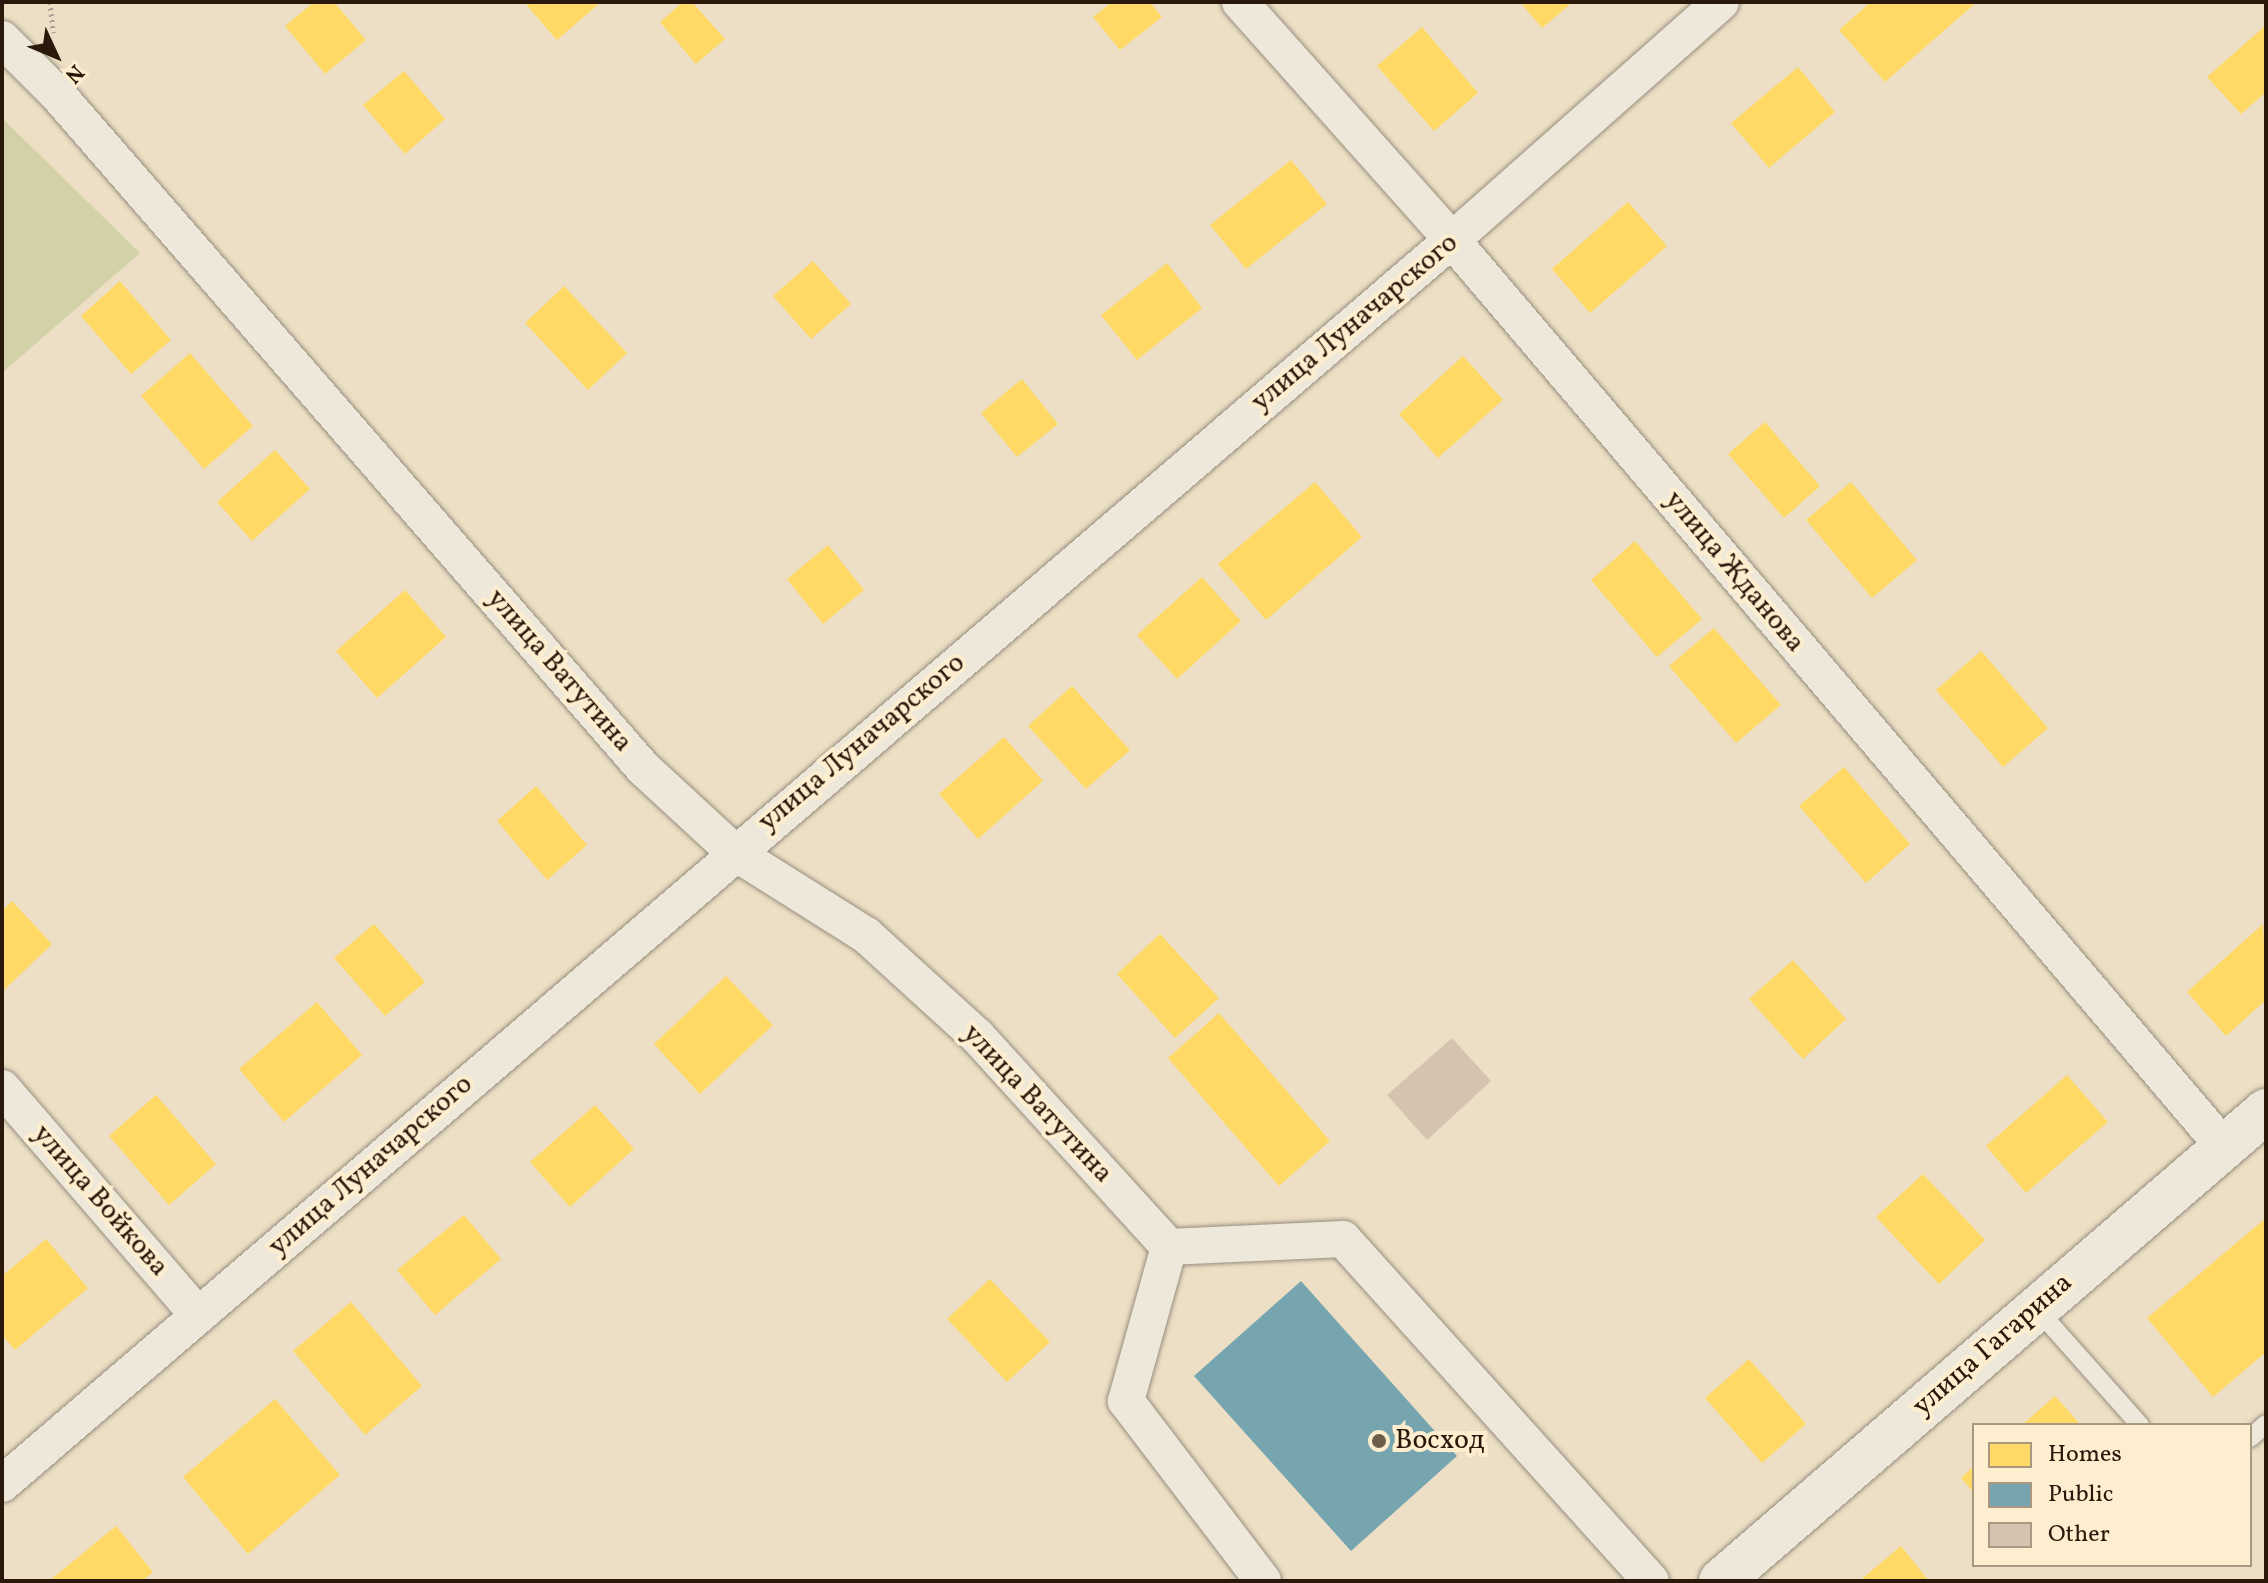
<!DOCTYPE html>
<html>
<head>
<meta charset="utf-8">
<style>
  body { margin:0 }
  #map { position:relative; width:2268px; height:1583px; overflow:hidden; background:#ecdfc5; font-family:Vollkorn,serif }
  div>[style] { position:absolute }
  [style*='--x'] { left:calc(var(--x)*1px); top:calc(var(--y)*1px); width:calc(var(--w)*1px); rotate:calc(var(--a)*1deg) }
  .green>* { inset:0; background:#d2d1a8 }
  .homes>* { inset:0; background:#ffd966 }
  .public>* { inset:0; background:#76a5af }
  .building>* { inset:0; background:#d4c3b1 }
  .path>* { height:5px; margin-top:-2.5px; transform-origin:0; background:repeating-linear-gradient(90deg,#a8a196 0 2px,transparent 0 6px) }
  .roads { filter:drop-shadow(0 0 2px #978e7e) drop-shadow(0 0 2px #978e7e) }
  .lane>* { height:18px; margin:-9px; padding:0 9px; transform-origin:9px; border-radius:9px; background:#eee8da }
  .street>* { height:36px; margin:-18px; padding:0 18px; transform-origin:18px; border-radius:18px; background:#eee8da }
  .secondary>* { height:44px; margin:-22px; padding:0 22px; transform-origin:22px; border-radius:22px; background:#eee8da }
  .dots>* { width:22px; height:22px; translate:-50% -50%; box-sizing:border-box; border:4px solid #fdeecf; border-radius:50% }
  span { translate:-50% -50%; white-space:nowrap; text-align:center; line-height:1.15; -webkit-text-stroke:8px #fdeecf; paint-order:stroke }
  .street-label { font-size:28px; color:#2a190b }
  .poi-label { font-size:28px; color:#2a190b }
  .left { translate:0 -50%; text-align:left }
  .frame { position:absolute; inset:0; border:4px solid #2a190b; pointer-events:none }
  .legend { position:absolute; left:1972px; top:1423px; width:280px; height:144px; box-sizing:border-box; background:#fdeecf; border:2px solid #a99981; margin:0; padding:10px 14px; list-style:none; font-size:24px; color:#2a190b }
  .legend li { display:flex; align-items:center; gap:16px; height:40px }
  .legend b { width:40px; border:2px solid #a99981 }
  .north { position:absolute; left:16px; top:16px; width:80px; height:80px; -webkit-text-stroke:6px #fdeecf; paint-order:stroke; rotate:134deg; font-size:22px; font-weight:700; line-height:32px; text-align:center; color:#2a190b }
  .north::after { content:''; display:block; margin:auto; width:28px; height:36px; background:#2a190b; clip-path:polygon(50% 0,100% 100%,50% 72%,0 100%) }
</style>
</head>
<body>
<div id="map">
  <div class="green">
    <i style="clip-path:polygon(2px 118px,140px 253px,2px 373px)"></i>
  </div>
  <div class="homes">
    <i style="clip-path:polygon(314px 2px,334px 2px,366px 40px,325px 74px,285px 26px)"></i>
    <i style="clip-path:polygon(524px 2px,601px 2px,557px 40px)"></i>
    <i style="clip-path:polygon(683px 2px,692px 2px,725px 39px,696px 64px,660px 22px)"></i>
    <i style="clip-path:polygon(1112px 2px,1150px 2px,1162px 17px,1120px 50px,1093px 17px)"></i>
    <i style="clip-path:polygon(1520px 2px,1573px 2px,1542px 28px)"></i>
    <i style="clip-path:polygon(1871px 2px,1977px 2px,1885px 82px,1839px 30px)"></i>
    <i style="clip-path:polygon(2266px 25px,2266px 92px,2241px 114px,2207px 77px)"></i>
    <i style="clip-path:polygon(1422px 27px,1478px 93px,1434px 131px,1377px 66px)"></i>
    <i style="clip-path:polygon(1798px 67px,1835px 112px,1769px 168px,1731px 123px)"></i>
    <i style="clip-path:polygon(404px 71px,445px 119px,405px 154px,363px 105px)"></i>
    <i style="clip-path:polygon(1291px 160px,1327px 204px,1246px 269px,1210px 225px)"></i>
    <i style="clip-path:polygon(1628px 202px,1667px 246px,1590px 313px,1552px 269px)"></i>
    <i style="clip-path:polygon(813px 261px,851px 304px,811px 339px,773px 296px)"></i>
    <i style="clip-path:polygon(1167px 263px,1202px 308px,1137px 360px,1101px 315px)"></i>
    <i style="clip-path:polygon(120px 281px,171px 340px,131px 374px,81px 316px)"></i>
    <i style="clip-path:polygon(564px 286px,627px 353px,588px 390px,525px 323px)"></i>
    <i style="clip-path:polygon(190px 353px,253px 426px,204px 469px,141px 396px)"></i>
    <i style="clip-path:polygon(1463px 356px,1503px 400px,1438px 458px,1399px 414px)"></i>
    <i style="clip-path:polygon(1022px 379px,1058px 424px,1017px 457px,981px 413px)"></i>
    <i style="clip-path:polygon(1765px 422px,1820px 486px,1784px 518px,1728px 454px)"></i>
    <i style="clip-path:polygon(275px 450px,310px 489px,252px 541px,217px 502px)"></i>
    <i style="clip-path:polygon(1315px 482px,1362px 537px,1266px 620px,1218px 564px)"></i>
    <i style="clip-path:polygon(1851px 482px,1917px 560px,1872px 598px,1806px 520px)"></i>
    <i style="clip-path:polygon(1635px 541px,1702px 619px,1657px 657px,1591px 580px)"></i>
    <i style="clip-path:polygon(828px 545px,864px 590px,823px 624px,787px 579px)"></i>
    <i style="clip-path:polygon(1202px 577px,1241px 621px,1177px 679px,1137px 635px)"></i>
    <i style="clip-path:polygon(405px 590px,446px 637px,377px 698px,336px 651px)"></i>
    <i style="clip-path:polygon(1714px 628px,1781px 705px,1736px 743px,1669px 666px)"></i>
    <i style="clip-path:polygon(1981px 651px,2048px 728px,2003px 767px,1936px 690px)"></i>
    <i style="clip-path:polygon(1072px 686px,1130px 750px,1086px 789px,1028px 726px)"></i>
    <i style="clip-path:polygon(1004px 737px,1043px 781px,978px 839px,939px 794px)"></i>
    <i style="clip-path:polygon(1844px 767px,1910px 844px,1866px 883px,1799px 806px)"></i>
    <i style="clip-path:polygon(536px 786px,587px 845px,547px 880px,497px 821px)"></i>
    <i style="clip-path:polygon(12px 901px,52px 944px,2px 992px,2px 911px)"></i>
    <i style="clip-path:polygon(374px 924px,425px 982px,385px 1016px,334px 958px)"></i>
    <i style="clip-path:polygon(2263px 924px,2266px 1000px,2226px 1036px,2187px 992px)"></i>
    <i style="clip-path:polygon(1160px 934px,1219px 998px,1175px 1038px,1117px 974px)"></i>
    <i style="clip-path:polygon(1793px 960px,1846px 1019px,1803px 1059px,1749px 999px)"></i>
    <i style="clip-path:polygon(726px 976px,773px 1025px,700px 1094px,654px 1044px)"></i>
    <i style="clip-path:polygon(317px 1002px,362px 1055px,284px 1122px,239px 1069px)"></i>
    <i style="clip-path:polygon(1219px 1013px,1330px 1141px,1279px 1186px,1168px 1058px)"></i>
    <i style="clip-path:polygon(2067px 1075px,2108px 1122px,2026px 1193px,1986px 1146px)"></i>
    <i style="clip-path:polygon(156px 1095px,216px 1164px,169px 1205px,109px 1136px)"></i>
    <i style="clip-path:polygon(595px 1105px,634px 1149px,570px 1207px,530px 1162px)"></i>
    <i style="clip-path:polygon(1923px 1174px,1985px 1240px,1939px 1284px,1876px 1217px)"></i>
    <i style="clip-path:polygon(464px 1215px,501px 1259px,435px 1315px,397px 1270px)"></i>
    <i style="clip-path:polygon(2266px 1218px,2266px 1352px,2213px 1397px,2147px 1318px)"></i>
    <i style="clip-path:polygon(46px 1239px,88px 1288px,15px 1350px,2px 1335px,2px 1276px)"></i>
    <i style="clip-path:polygon(990px 1279px,1050px 1342px,1007px 1382px,947px 1319px)"></i>
    <i style="clip-path:polygon(351px 1302px,422px 1386px,365px 1435px,293px 1351px)"></i>
    <i style="clip-path:polygon(1749px 1359px,1806px 1424px,1762px 1463px,1705px 1398px)"></i>
    <i style="clip-path:polygon(2055px 1396px,2081px 1425px,2022px 1425px)"></i>
    <i style="clip-path:polygon(275px 1399px,340px 1475px,248px 1554px,183px 1477px)"></i>
    <i style="clip-path:polygon(1974px 1466px,1974px 1493px,1961px 1478px)"></i>
    <i style="clip-path:polygon(116px 1526px,153px 1572px,142px 1581px,49px 1581px)"></i>
    <i style="clip-path:polygon(1901px 1546px,1929px 1581px,1859px 1581px)"></i>
  </div>
  <div class="public">
    <i style="clip-path:polygon(1301px 1281px,1457px 1456px,1351px 1551px,1194px 1376px)"></i>
  </div>
  <div class="building">
    <i style="clip-path:polygon(1452px 1038px,1491px 1081px,1427px 1140px,1387px 1095px)"></i>
  </div>
  <div class="path">
    <i style="--x:50;--y:2;--w:31;--a:84"></i>
  </div>
  <div class="roads">
    <div class="lane">
      <i style="--x:2036;--y:1308;--w:157;--a:48.4"></i>
      <i style="--x:2250;--y:1438;--w:21;--a:-41"></i>
    </div>
    <div class="street">
      <i style="--x:1240;--y:2;--w:319;--a:48.3"></i>
      <i style="--x:1452;--y:240;--w:1190;--a:49.6"></i>
      <i style="--x:2;--y:39;--w:79;--a:45"></i>
      <i style="--x:58;--y:95;--w:892;--a:49"></i>
      <i style="--x:643;--y:768;--w:124;--a:42.7"></i>
      <i style="--x:734;--y:852;--w:156;--a:32.2"></i>
      <i style="--x:866;--y:935;--w:150;--a:42.3"></i>
      <i style="--x:977;--y:1036;--w:285;--a:47.7"></i>
      <i style="--x:2;--y:1088;--w:300;--a:49.2"></i>
      <i style="--x:1169;--y:1247;--w:174;--a:-2.6"></i>
      <i style="--x:1343;--y:1239;--w:460;--a:48"></i>
      <i style="--x:1169;--y:1247;--w:160;--a:105.6"></i>
      <i style="--x:1126;--y:1401;--w:226;--a:52.7"></i>
      <i style="--x:2;--y:1484;--w:1911;--a:-40.63"></i>
      <i style="--x:1452;--y:240;--w:359;--a:-41.5"></i>
    </div>
    <div class="secondary">
      <i style="--x:1721;--y:1581;--w:720;--a:-40.77"></i>
    </div>
  </div>
  <div class="dots">
    <i style="left:1379px;top:1441px;background:#6e5e4c"></i>
  </div>
  <div class="street-label">
    <span style="left:1355px;top:323px;rotate:-40deg">улица Луначарского</span>
    <span style="left:1734px;top:572px;rotate:50deg">улица Жданова</span>
    <span style="left:559px;top:671px;rotate:49deg">улица Ватутина</span>
    <span style="left:862px;top:743px;rotate:-40deg">улица Луначарского</span>
    <span style="left:1037px;top:1104px;rotate:47deg">улица Ватутина</span>
    <span style="left:371px;top:1166px;rotate:-41deg">улица Луначарского</span>
    <span style="left:100px;top:1201px;rotate:49deg">улица Войкова</span>
    <span style="left:1993px;top:1345px;rotate:-41deg">улица Гагарина</span>
  </div>
  <div class="poi-label">
    <span class="left" style="left:1395px;top:1441px">Восход</span>
  </div>
  <div class="frame"></div>
  <ul class="legend">
  <li><b style="height:22px;background:#ffd966"></b>Homes</li>
  <li><b style="height:22px;background:#76a5af"></b>Public</li>
  <li><b style="height:22px;background:#d4c3b1"></b>Other</li>
  </ul>
  <div class="north">N</div>
</div>
</body>
</html>
